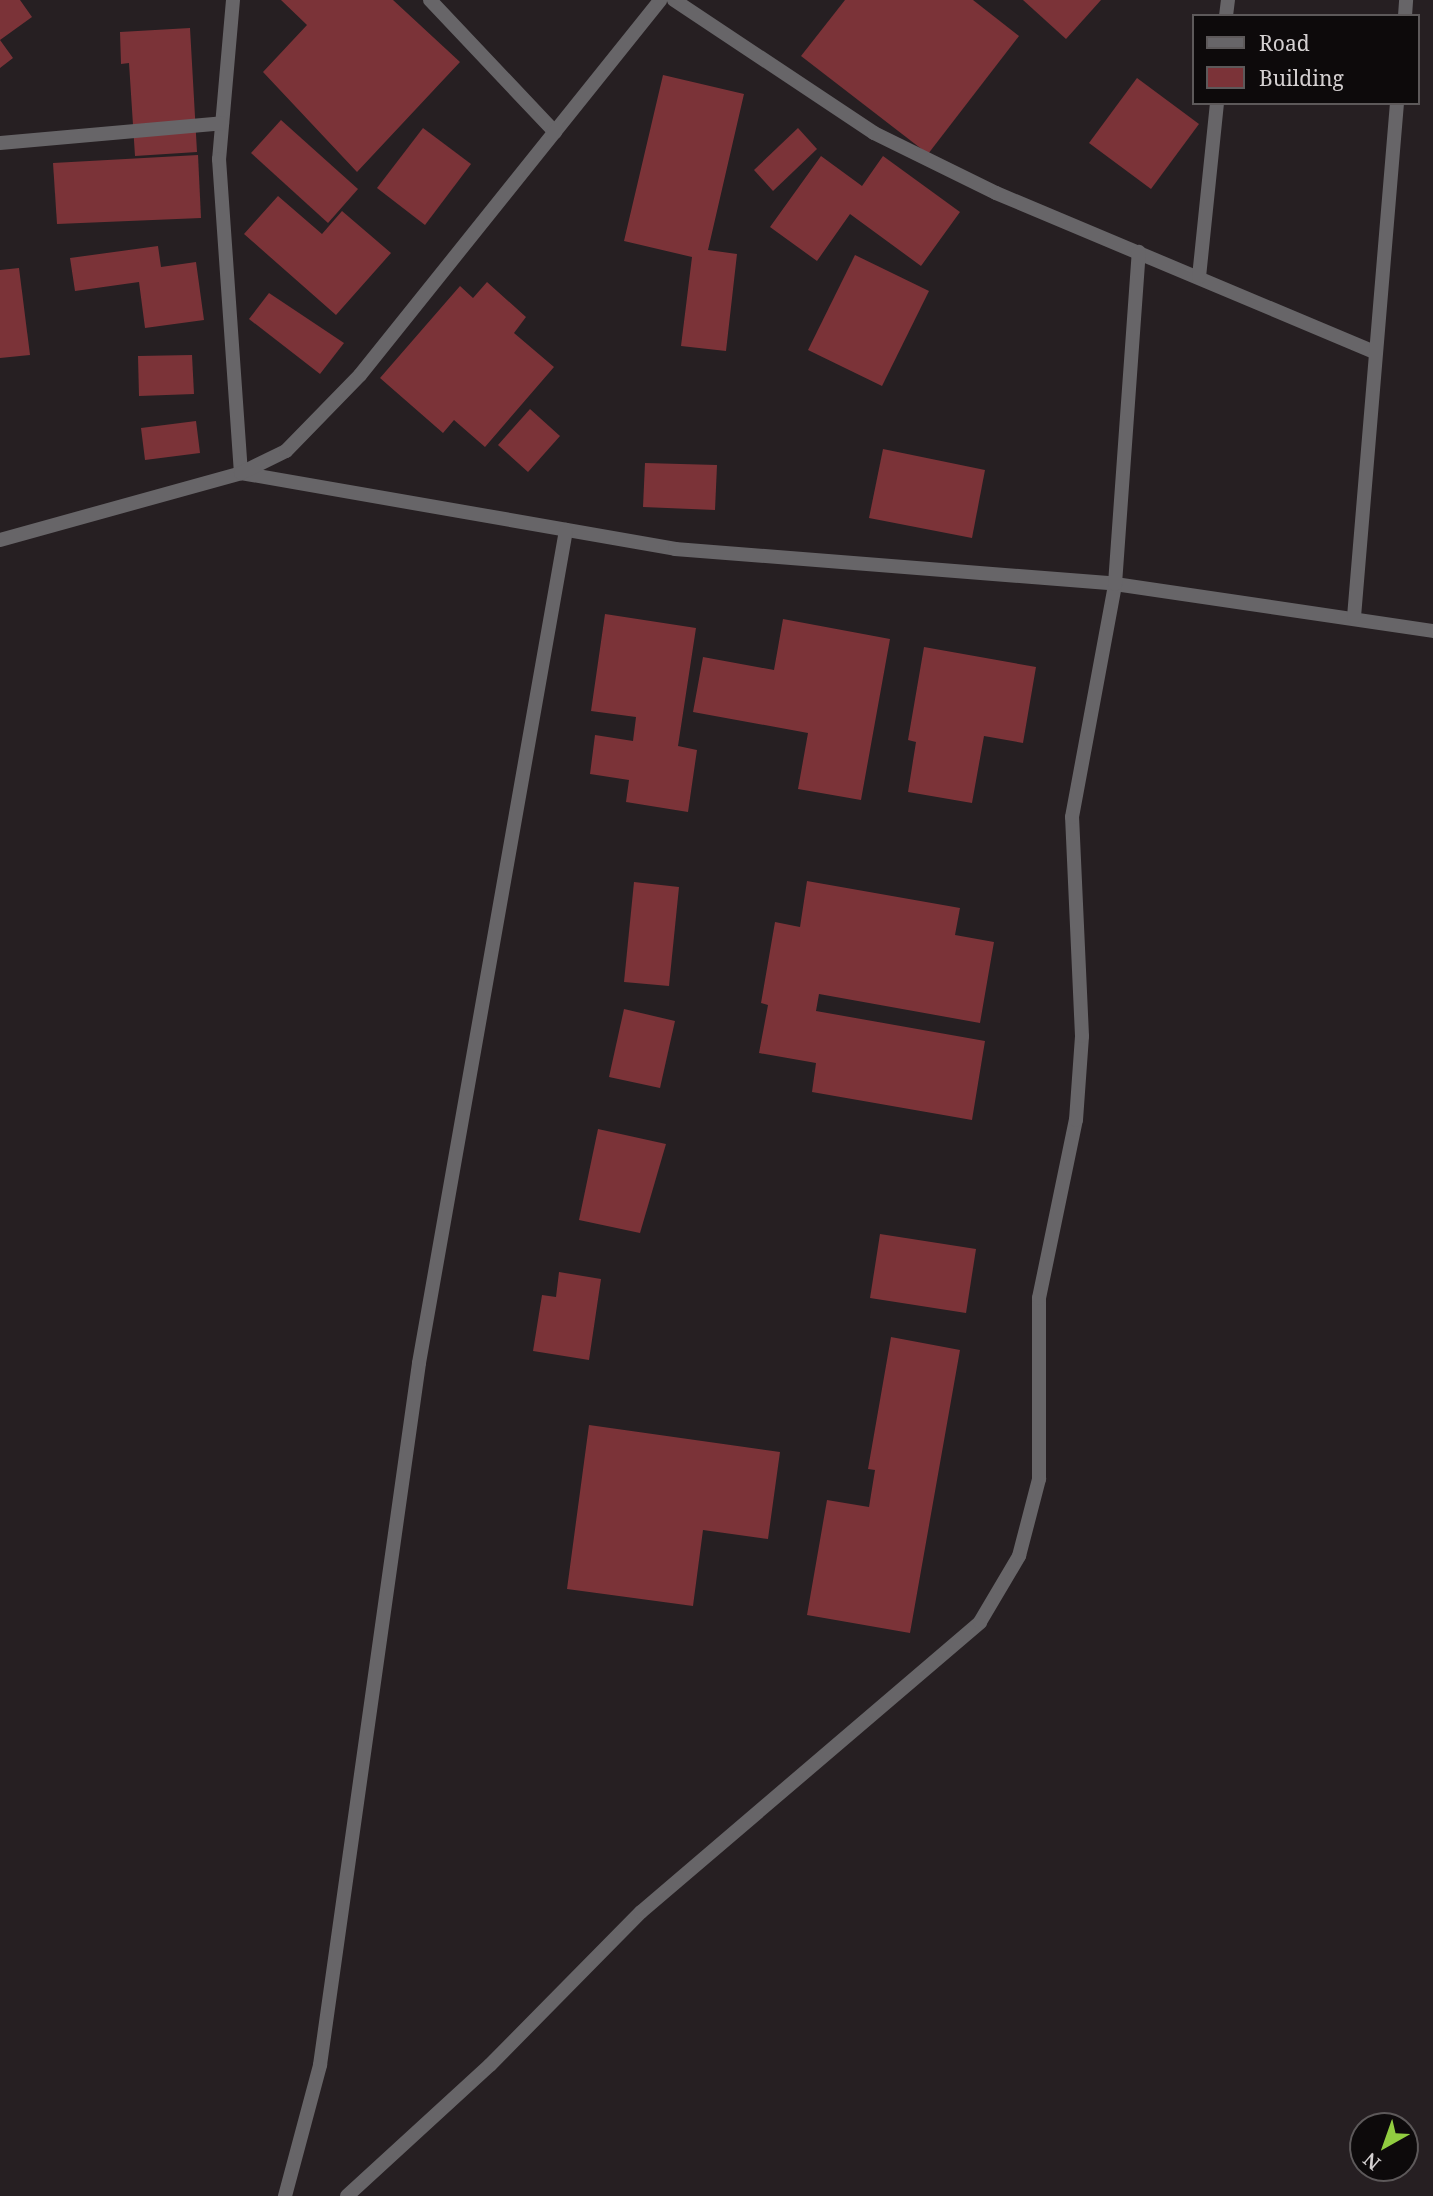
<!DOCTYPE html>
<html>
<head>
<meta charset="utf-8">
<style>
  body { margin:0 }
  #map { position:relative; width:1433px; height:2196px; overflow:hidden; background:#261f22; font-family:"Noto Serif",serif }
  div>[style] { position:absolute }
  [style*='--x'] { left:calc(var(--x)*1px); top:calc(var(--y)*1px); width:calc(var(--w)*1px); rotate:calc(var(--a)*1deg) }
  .building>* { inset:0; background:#7b3338 }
  .street>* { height:14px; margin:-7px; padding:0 7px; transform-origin:7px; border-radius:7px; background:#676568 }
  span { translate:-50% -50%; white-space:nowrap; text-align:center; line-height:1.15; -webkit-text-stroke:6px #0d0a0b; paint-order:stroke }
  .legend { position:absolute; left:1192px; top:14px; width:228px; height:91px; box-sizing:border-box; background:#0d0a0b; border:2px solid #5d595a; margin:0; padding:9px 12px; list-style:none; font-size:21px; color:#d4d0d1 }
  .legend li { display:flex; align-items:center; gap:14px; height:35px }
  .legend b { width:35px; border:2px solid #5d595a }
  .north { position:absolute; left:1349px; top:2112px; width:70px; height:70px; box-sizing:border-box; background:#0d0a0b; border:2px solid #5d595a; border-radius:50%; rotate:220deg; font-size:19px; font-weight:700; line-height:28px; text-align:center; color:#d4d0d1 }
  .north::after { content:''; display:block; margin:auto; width:24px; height:32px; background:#91cd40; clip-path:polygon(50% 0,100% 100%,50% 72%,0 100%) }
</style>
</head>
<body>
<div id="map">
  <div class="building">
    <i style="clip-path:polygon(0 0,20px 0,32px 17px,0 40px,13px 58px,0 68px)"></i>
    <i style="clip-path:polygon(281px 0,393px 0,460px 62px,357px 172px,263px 72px,307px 25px)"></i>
    <i style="clip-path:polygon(845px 0,973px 0,1019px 36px,928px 154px,801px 56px)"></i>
    <i style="clip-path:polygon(1023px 0,1101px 0,1066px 39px)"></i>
    <i style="clip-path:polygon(190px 28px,197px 152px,135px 156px,129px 63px,121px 64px,120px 32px)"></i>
    <i style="clip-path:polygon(663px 75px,744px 94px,708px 250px,737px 254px,726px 351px,681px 346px,692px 257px,624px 241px)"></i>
    <i style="clip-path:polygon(1137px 78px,1199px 124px,1151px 189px,1089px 143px)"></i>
    <i style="clip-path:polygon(281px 120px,358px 189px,328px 223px,251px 153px)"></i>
    <i style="clip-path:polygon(423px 128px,471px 164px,425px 225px,377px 188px)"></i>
    <i style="clip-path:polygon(798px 128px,817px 149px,773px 191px,754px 170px)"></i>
    <i style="clip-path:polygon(198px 155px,201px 218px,57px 224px,53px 163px)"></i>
    <i style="clip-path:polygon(821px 156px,862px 186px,883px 156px,960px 212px,921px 266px,850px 214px,817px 261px,770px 227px)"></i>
    <i style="clip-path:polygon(278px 196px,322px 234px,342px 211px,391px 253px,336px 315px,244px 234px)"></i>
    <i style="clip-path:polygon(158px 246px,161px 267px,196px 262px,204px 320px,145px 328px,139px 282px,75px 291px,70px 258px)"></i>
    <i style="clip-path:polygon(855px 255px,929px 291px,882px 386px,808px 350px)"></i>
    <i style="clip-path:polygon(19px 268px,30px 355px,0 358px,0 270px)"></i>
    <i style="clip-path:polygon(487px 282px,526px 317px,514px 333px,554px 367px,485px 447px,454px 420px,443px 433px,380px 378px,460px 286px,473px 298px)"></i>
    <i style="clip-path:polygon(269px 293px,344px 343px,320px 374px,249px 319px)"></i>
    <i style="clip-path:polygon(192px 355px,194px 394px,139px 396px,138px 356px)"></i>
    <i style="clip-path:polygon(530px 409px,560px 436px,528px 472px,498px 445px)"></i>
    <i style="clip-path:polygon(196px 421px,200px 453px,145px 460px,141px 428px)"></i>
    <i style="clip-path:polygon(883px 449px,985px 470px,972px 538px,869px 518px)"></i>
    <i style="clip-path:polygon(645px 463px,717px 465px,715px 510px,643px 507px)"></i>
    <i style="clip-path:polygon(605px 614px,696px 628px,678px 746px,697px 750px,688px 812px,626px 802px,629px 780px,590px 774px,595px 735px,633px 741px,636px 717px,591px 711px)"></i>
    <i style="clip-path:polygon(783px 619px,890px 639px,861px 800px,798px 789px,808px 733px,693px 712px,703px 657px,774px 670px)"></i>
    <i style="clip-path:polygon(924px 647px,1036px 667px,1023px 743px,984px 736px,972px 803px,908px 792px,916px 742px,908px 740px)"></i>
    <i style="clip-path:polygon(807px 881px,960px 908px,955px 935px,994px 942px,980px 1023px,819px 994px,816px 1011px,985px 1041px,972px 1120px,812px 1092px,816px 1063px,759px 1053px,768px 1005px,761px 1003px,775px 922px,800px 927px)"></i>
    <i style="clip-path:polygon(634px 882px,679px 887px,669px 986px,624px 982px)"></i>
    <i style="clip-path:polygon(624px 1009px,675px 1021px,660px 1088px,609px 1077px)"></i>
    <i style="clip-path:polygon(598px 1129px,666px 1144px,640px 1233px,579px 1220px)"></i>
    <i style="clip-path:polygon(880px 1234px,976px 1249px,966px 1313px,870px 1298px)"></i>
    <i style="clip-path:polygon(559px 1272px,601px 1279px,589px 1360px,533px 1351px,542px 1295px,556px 1297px)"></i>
    <i style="clip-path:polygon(891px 1337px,960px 1350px,910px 1633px,807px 1615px,827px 1500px,869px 1507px,875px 1470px,868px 1469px)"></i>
    <i style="clip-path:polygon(589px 1425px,780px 1452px,768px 1539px,703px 1530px,693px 1606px,567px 1589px)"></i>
  </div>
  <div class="street">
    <i style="--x:233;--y:0;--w:160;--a:95"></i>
    <i style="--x:219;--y:159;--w:315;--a:86"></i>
    <i style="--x:241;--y:473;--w:441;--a:9.9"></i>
    <i style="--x:675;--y:549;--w:441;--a:4.5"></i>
    <i style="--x:1115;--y:584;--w:321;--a:8.4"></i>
    <i style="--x:430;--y:0;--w:182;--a:46.6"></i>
    <i style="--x:674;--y:0;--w:240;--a:33.6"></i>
    <i style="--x:874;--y:133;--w:136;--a:26.2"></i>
    <i style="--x:996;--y:193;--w:411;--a:22.8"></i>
    <i style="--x:1226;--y:16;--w:16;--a:-83"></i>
    <i style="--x:1405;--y:16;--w:16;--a:-86"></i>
    <i style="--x:0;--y:143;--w:223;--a:-5.1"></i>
    <i style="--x:1199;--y:277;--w:175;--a:-84.1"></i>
    <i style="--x:0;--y:540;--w:250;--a:-15.5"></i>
    <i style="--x:241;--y:473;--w:50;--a:-26.1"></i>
    <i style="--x:286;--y:451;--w:106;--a:-45.8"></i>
    <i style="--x:360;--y:375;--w:480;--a:-51.3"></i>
    <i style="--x:1354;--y:617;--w:516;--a:-85.22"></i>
    <i style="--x:285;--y:2196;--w:136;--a:-75"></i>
    <i style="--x:320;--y:2065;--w:709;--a:-81.97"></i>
    <i style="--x:419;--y:1363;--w:846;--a:-79.99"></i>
    <i style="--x:347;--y:2196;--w:194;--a:-42.5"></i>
    <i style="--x:490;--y:2065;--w:215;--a:-45.4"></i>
    <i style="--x:641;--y:1912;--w:446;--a:-40.5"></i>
    <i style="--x:980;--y:1622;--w:77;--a:-59.4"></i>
    <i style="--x:1019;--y:1556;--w:80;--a:-75.4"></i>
    <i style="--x:1039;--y:1479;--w:181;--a:-90"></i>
    <i style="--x:1039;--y:1298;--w:182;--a:-78.3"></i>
    <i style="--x:1076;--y:1120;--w:84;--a:-85.9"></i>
    <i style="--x:1082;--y:1036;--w:219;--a:-92.6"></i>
    <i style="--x:1072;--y:817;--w:237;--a:-79.5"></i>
    <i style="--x:1115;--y:584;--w:333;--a:-85.9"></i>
  </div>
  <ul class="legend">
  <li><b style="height:9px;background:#676568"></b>Road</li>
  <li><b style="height:19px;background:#7b3338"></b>Building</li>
  </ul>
  <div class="north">N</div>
</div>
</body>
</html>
